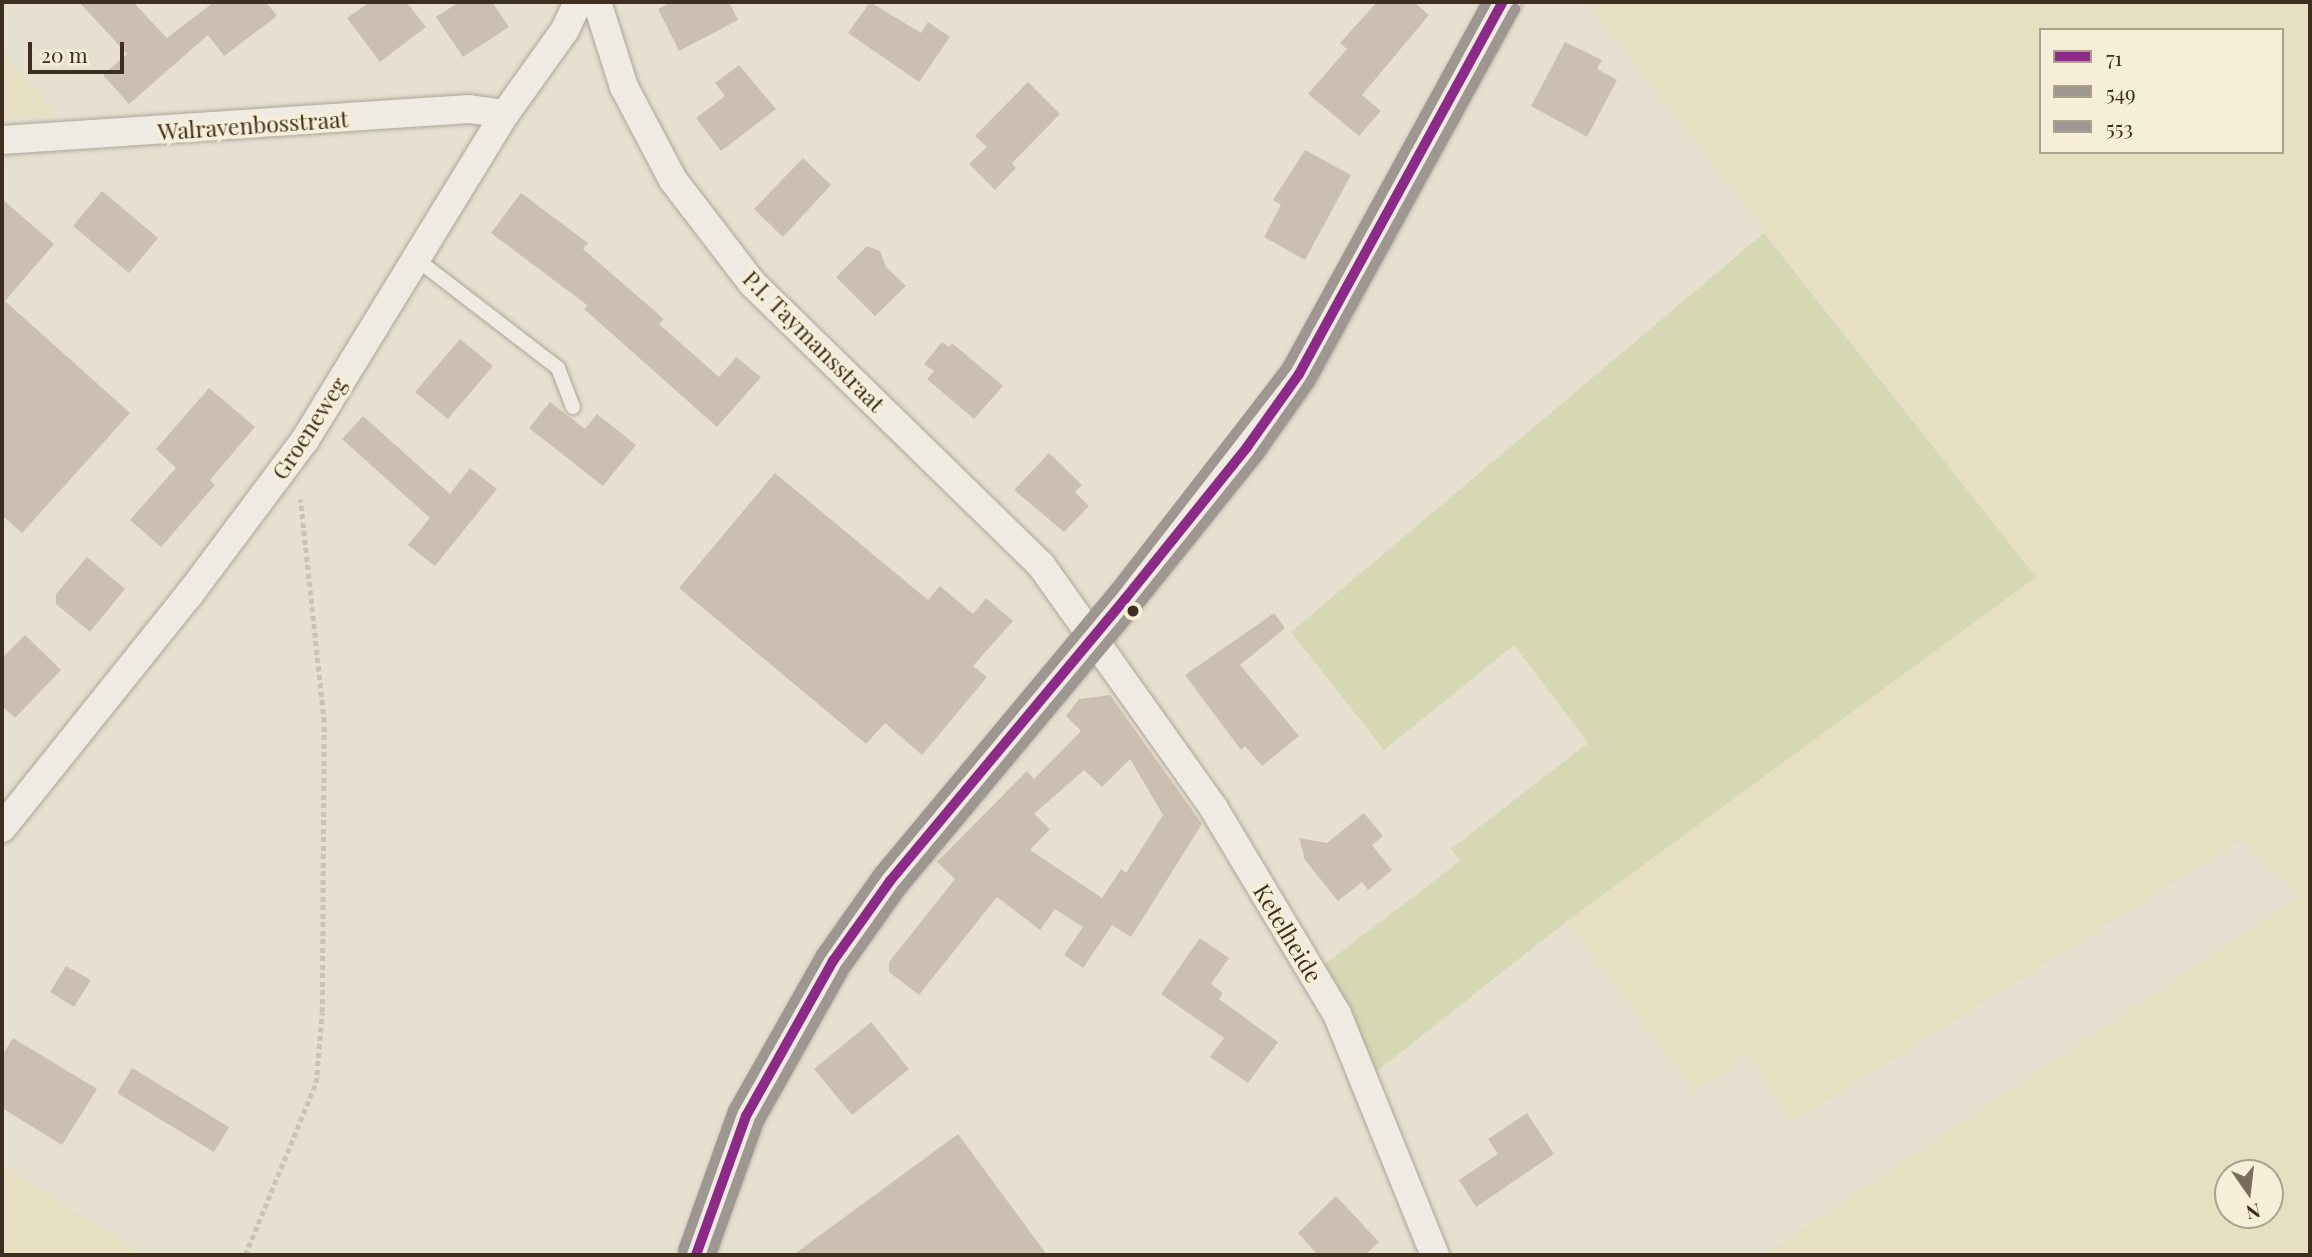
<!DOCTYPE html>
<html>
<head>
<meta charset="utf-8">
<style>
  body { margin:0 }
  #map { position:relative; width:2312px; height:1257px; overflow:hidden; background:#e7e0d1; font-family:"Playfair Display",serif }
  div>[style] { position:absolute }
  [style*='--x'] { left:calc(var(--x)*1px); top:calc(var(--y)*1px); width:calc(var(--w)*1px); rotate:calc(var(--a)*1deg) }
  .farmland>* { inset:0; background:#e6dfc2 }
  .green>* { inset:0; background:#d6d7b3 }
  .building>* { inset:0; background:#cbbfb2 }
  .path>* { height:4.5px; margin-top:-2.25px; transform-origin:0; background:repeating-linear-gradient(90deg,#c8c2b9 0 5px,transparent 0 8.5px) }
  .roads { filter:drop-shadow(0 0 2px #ada599) drop-shadow(0 0 2px #ada599) }
  .service>* { height:14px; margin:-7px; padding:0 7px; transform-origin:7px; border-radius:7px; background:#efebe3 }
  .minor>* { height:28px; margin:-14px; padding:0 14px; transform-origin:14px; border-radius:14px; background:#efebe3 }
  .tertiary>* { height:35px; margin:-17.5px; padding:0 17.5px; transform-origin:17.5px; border-radius:17.5px; background:#efebe3 }
  .bus-1>* { height:10px; margin:-5px; padding:0 5px; transform-origin:5px; border-radius:5px; background:#8c2b87 }
  .bus-2>* { height:10px; margin:-5px; padding:0 5px; transform-origin:5px; border-radius:5px; background:#9e9690 }
  .bus-3>* { height:10px; margin:-5px; padding:0 5px; transform-origin:5px; border-radius:5px; background:#9e9690 }
  .dots>* { width:19px; height:19px; translate:-50% -50%; box-sizing:border-box; border:4px solid #f7eed8; border-radius:50% }
  span { translate:-50% -50%; white-space:nowrap; text-align:center; line-height:1.15; -webkit-text-stroke:7px #f7eed8; paint-order:stroke }
  .street-label { font-size:23px; color:#3d2e20 }
  .frame { position:absolute; inset:0; border:4px solid #3d2e20; pointer-events:none }
  .legend { position:absolute; left:2039px; top:28px; width:245px; height:126px; box-sizing:border-box; background:#f7eed8; border:2px solid #ada18e; margin:0; padding:9px 12px; list-style:none; font-size:21px; color:#3d2e20 }
  .legend li { display:flex; align-items:center; gap:14px; height:35px }
  .legend b { width:35px; border:2px solid #ada18e }
  .north { position:absolute; left:2214px; top:1159px; width:70px; height:70px; box-sizing:border-box; background:#f7eed8; border:2px solid #ada18e; border-radius:50%; rotate:166deg; font-size:19px; font-weight:700; line-height:28px; text-align:center; color:#3d2e20 }
  .north::after { content:''; display:block; margin:auto; width:24px; height:32px; background:#786c5e; clip-path:polygon(50% 0,100% 100%,50% 72%,0 100%) }
  .scale { position:absolute; left:28px; top:42px; width:96px; height:32px; box-sizing:border-box; border:4px solid #3d2e20; border-top:0; padding-left:9px; font-size:21px; line-height:24px; white-space:nowrap; color:#3d2e20; -webkit-text-stroke:5px #f7eed8; paint-order:stroke }
</style>
</head>
<body>
<div id="map">
  <div class="farmland">
    <i style="clip-path:polygon(evenodd,1586px 2px,2310px 2px,2310px 1255px,1763px 1255px,2300px 895px,2242px 840px,1793px 1122px,1748px 1054px,1694px 1092px,1567px 921px,2036px 577px,1586px 2px,2041px 30px,2282px 30px,2282px 152px,2041px 152px,2041px 30px,1586px 2px,2228px 1173px,2270px 1173px,2270px 1215px,2228px 1215px,2228px 1173px)"></i>
    <i style="clip-path:polygon(2px 50px,58px 116px,2px 117px)"></i>
    <i style="clip-path:polygon(2px 1165px,145px 1255px,2px 1255px)"></i>
  </div>
  <div class="green">
    <i style="clip-path:polygon(1764px 233px,2036px 577px,1567px 921px,1377px 1071px,1324px 965px,1460px 861px,1451px 849px,1588px 743px,1514px 645px,1384px 750px,1291px 632px)"></i>
  </div>
  <div class="building">
    <i style="clip-path:polygon(79px 2px,133px 2px,167px 38px,214px 2px,266px 2px,277px 16px,224px 56px,208px 35px,129px 104px,103px 75px,127px 54px)"></i>
    <i style="clip-path:polygon(370px 2px,406px 2px,426px 27px,380px 62px,347px 18px)"></i>
    <i style="clip-path:polygon(459px 2px,492px 2px,509px 27px,463px 57px,436px 17px)"></i>
    <i style="clip-path:polygon(672px 2px,729px 2px,738px 20px,679px 51px,658px 9px)"></i>
    <i style="clip-path:polygon(870px 2px,921px 33px,928px 22px,950px 37px,919px 82px,848px 33px)"></i>
    <i style="clip-path:polygon(1377px 2px,1414px 2px,1429px 15px,1362px 95px,1381px 111px,1359px 136px,1308px 94px,1347px 49px,1340px 43px)"></i>
    <i style="clip-path:polygon(1565px 42px,1602px 60px,1597px 69px,1617px 80px,1587px 137px,1531px 106px)"></i>
    <i style="clip-path:polygon(739px 65px,776px 109px,721px 151px,696px 118px,725px 96px,715px 83px)"></i>
    <i style="clip-path:polygon(1028px 82px,1060px 114px,1012px 163px,1016px 168px,995px 190px,969px 164px,987px 147px,975px 136px)"></i>
    <i style="clip-path:polygon(1305px 150px,1351px 175px,1305px 260px,1264px 237px,1281px 205px,1273px 200px)"></i>
    <i style="clip-path:polygon(803px 158px,831px 185px,783px 237px,754px 209px)"></i>
    <i style="clip-path:polygon(102px 191px,158px 238px,129px 273px,73px 226px)"></i>
    <i style="clip-path:polygon(521px 193px,588px 243px,583px 249px,664px 319px,659px 324px,719px 377px,736px 357px,761px 377px,717px 427px,584px 309px,587px 305px,491px 233px)"></i>
    <i style="clip-path:polygon(2px 199px,54px 244px,5px 301px,130px 413px,22px 533px,2px 515px)"></i>
    <i style="clip-path:polygon(867px 246px,880px 251px,886px 267px,906px 286px,875px 316px,836px 277px)"></i>
    <i style="clip-path:polygon(460px 339px,493px 366px,448px 419px,415px 392px)"></i>
    <i style="clip-path:polygon(942px 342px,949px 347px,952px 343px,1003px 386px,974px 419px,927px 379px,934px 371px,924px 364px)"></i>
    <i style="clip-path:polygon(209px 388px,255px 427px,210px 480px,215px 485px,161px 547px,130px 520px,176px 468px,156px 449px)"></i>
    <i style="clip-path:polygon(550px 402px,585px 429px,597px 414px,636px 445px,603px 486px,529px 428px)"></i>
    <i style="clip-path:polygon(363px 416px,450px 494px,470px 468px,497px 489px,435px 566px,408px 545px,430px 518px,342px 439px)"></i>
    <i style="clip-path:polygon(1049px 453px,1082px 485px,1075px 492px,1089px 506px,1064px 532px,1014px 490px)"></i>
    <i style="clip-path:polygon(775px 473px,928px 600px,940px 586px,973px 614px,986px 598px,1013px 621px,973px 666px,987px 677px,922px 755px,885px 723px,866px 744px,679px 588px)"></i>
    <i style="clip-path:polygon(87px 557px,125px 589px,90px 632px,56px 604px,56px 594px)"></i>
    <i style="clip-path:polygon(1274px 613px,1285px 628px,1240px 665px,1299px 736px,1262px 766px,1245px 746px,1241px 750px,1185px 675px)"></i>
    <i style="clip-path:polygon(25px 635px,61px 670px,15px 718px,2px 706px,2px 658px)"></i>
    <i style="clip-path:polygon(evenodd,1110px 695px,1202px 824px,1131px 937px,1112px 925px,1083px 968px,1064px 955px,1083px 927px,1055px 909px,1040px 930px,997px 897px,919px 995px,889px 972px,889px 962px,955px 879px,937px 862px,1027px 771px,1034px 779px,1081px 731px,1066px 716px,1079px 699px,1110px 695px,1130px 759px,1163px 815px,1126px 873px,1121px 869px,1102px 898px,1030px 850px,1050px 829px,1034px 814px,1084px 770px,1102px 787px,1130px 759px)"></i>
    <i style="clip-path:polygon(1364px 813px,1383px 836px,1372px 845px,1392px 870px,1368px 890px,1362px 882px,1338px 901px,1305px 860px,1299px 838px,1327px 843px)"></i>
    <i style="clip-path:polygon(1200px 938px,1229px 958px,1211px 984px,1223px 993px,1219px 999px,1278px 1042px,1248px 1083px,1210px 1057px,1224px 1038px,1161px 994px)"></i>
    <i style="clip-path:polygon(66px 966px,91px 980px,74px 1007px,50px 992px)"></i>
    <i style="clip-path:polygon(871px 1022px,909px 1069px,852px 1115px,814px 1069px)"></i>
    <i style="clip-path:polygon(13px 1038px,97px 1089px,62px 1145px,2px 1108px,2px 1056px)"></i>
    <i style="clip-path:polygon(132px 1068px,229px 1127px,214px 1152px,117px 1093px)"></i>
    <i style="clip-path:polygon(1527px 1113px,1554px 1154px,1476px 1207px,1459px 1180px,1498px 1154px,1488px 1139px)"></i>
    <i style="clip-path:polygon(958px 1134px,1047px 1255px,793px 1255px)"></i>
    <i style="clip-path:polygon(1336px 1196px,1379px 1242px,1365px 1255px,1318px 1255px,1298px 1233px)"></i>
  </div>
  <div class="path">
    <i style="--x:245;--y:1255;--w:186;--a:-67.6"></i>
    <i style="--x:316;--y:1083;--w:71;--a:-85.2"></i>
    <i style="--x:322;--y:1012;--w:290;--a:-89.6"></i>
    <i style="--x:324;--y:722;--w:224;--a:-96.1"></i>
  </div>
  <div class="roads">
    <div class="service">
      <i style="--x:415;--y:258;--w:180;--a:37.6"></i>
      <i style="--x:558;--y:368;--w:42;--a:69"></i>
    </div>
    <div class="minor">
      <i style="--x:597;--y:2;--w:89;--a:72.4"></i>
      <i style="--x:624;--y:87;--w:105;--a:62.2"></i>
      <i style="--x:673;--y:180;--w:130;--a:52.5"></i>
      <i style="--x:752;--y:283;--w:404;--a:44.3"></i>
      <i style="--x:1041;--y:565;--w:297;--a:54.6"></i>
      <i style="--x:1213;--y:807;--w:241;--a:59.1"></i>
      <i style="--x:1337;--y:1014;--w:260;--a:67.9"></i>
      <i style="--x:2;--y:140;--w:468;--a:-3.8"></i>
      <i style="--x:469;--y:109;--w:36;--a:8"></i>
      <i style="--x:2;--y:828;--w:299;--a:-51.3"></i>
      <i style="--x:189;--y:595;--w:194;--a:-53.2"></i>
      <i style="--x:305;--y:440;--w:382;--a:-58.5"></i>
      <i style="--x:505;--y:114;--w:103;--a:-54.5"></i>
      <i style="--x:565;--y:30;--w:31;--a:-65"></i>
    </div>
    <div class="tertiary">
      <i style="--x:696;--y:1255;--w:148;--a:-70.2"></i>
      <i style="--x:746;--y:1116;--w:178;--a:-60.7"></i>
      <i style="--x:833;--y:961;--w:98;--a:-54.5"></i>
      <i style="--x:890;--y:881;--w:367;--a:-50.2"></i>
      <i style="--x:1125;--y:599;--w:195;--a:-51.2"></i>
      <i style="--x:1247;--y:447;--w:90;--a:-54.5"></i>
      <i style="--x:1299;--y:374;--w:424;--a:-61.3"></i>
    </div>
  </div>
  <div class="bus-1">
    <i style="--x:696;--y:1255;--w:148;--a:-70.2"></i>
    <i style="--x:746;--y:1116;--w:178;--a:-60.7"></i>
    <i style="--x:833;--y:961;--w:98;--a:-54.5"></i>
    <i style="--x:890;--y:881;--w:367;--a:-50.2"></i>
    <i style="--x:1125;--y:599;--w:195;--a:-51.2"></i>
    <i style="--x:1247;--y:447;--w:90;--a:-54.5"></i>
    <i style="--x:1299;--y:374;--w:424;--a:-61.3"></i>
  </div>
  <div class="bus-2">
    <i style="--x:711;--y:1255;--w:141;--a:-70.2"></i>
    <i style="--x:759;--y:1122;--w:176;--a:-60.7"></i>
    <i style="--x:845;--y:969;--w:97;--a:-54.7"></i>
    <i style="--x:901;--y:890;--w:367;--a:-50.2"></i>
    <i style="--x:1136;--y:608;--w:195;--a:-51.2"></i>
    <i style="--x:1258;--y:456;--w:90;--a:-54.9"></i>
    <i style="--x:1310;--y:382;--w:426;--a:-61.2"></i>
  </div>
  <div class="bus-3">
    <i style="--x:683;--y:1250;--w:149;--a:-70.3"></i>
    <i style="--x:733;--y:1110;--w:180;--a:-60.5"></i>
    <i style="--x:822;--y:953;--w:99;--a:-54.9"></i>
    <i style="--x:879;--y:872;--w:367;--a:-50.2"></i>
    <i style="--x:1114;--y:590;--w:282;--a:-52.2"></i>
    <i style="--x:1287;--y:367;--w:416;--a:-61.3"></i>
  </div>
  <div class="dots">
    <i style="left:1133px;top:611px;background:#3d2e20"></i>
  </div>
  <div class="street-label">
    <span style="left:253px;top:125px;rotate:-4deg">Walravenbosstraat</span>
    <span style="left:814px;top:341px;rotate:45deg">P.I. Taymansstraat</span>
    <span style="left:309px;top:428px;rotate:-57deg">Groeneweg</span>
    <span style="left:1288px;top:933px;rotate:59deg">Ketelheide</span>
  </div>
  <div class="frame"></div>
  <ul class="legend">
  <li><b style="height:9px;background:#8c2b87"></b>71</li>
  <li><b style="height:9px;background:#9e9690"></b>549</li>
  <li><b style="height:9px;background:#9e9690"></b>553</li>
  </ul>
  <div class="north">N</div>
  <div class="scale">20 m</div>
</div>
</body>
</html>
